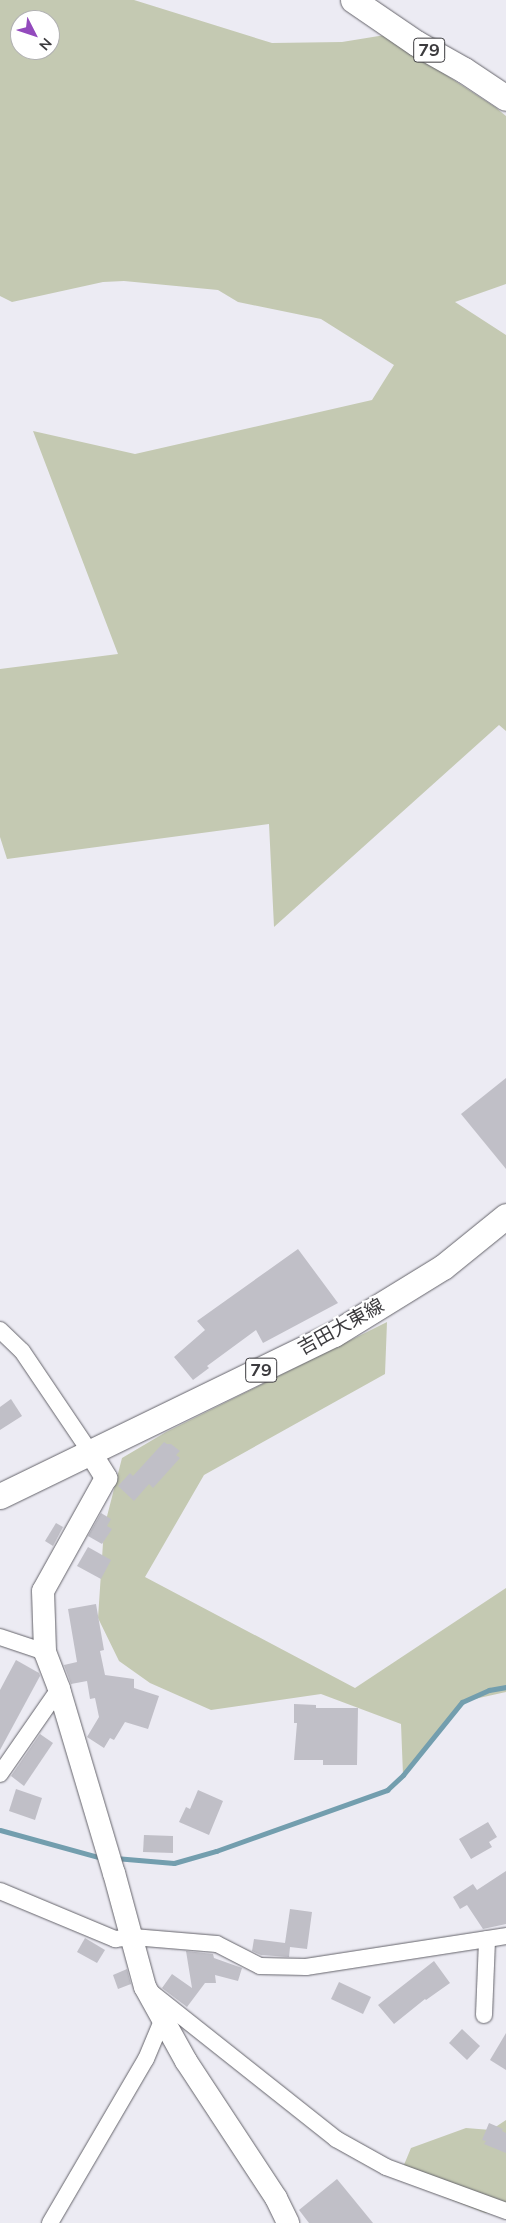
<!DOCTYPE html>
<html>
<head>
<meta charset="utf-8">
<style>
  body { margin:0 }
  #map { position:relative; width:506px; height:2223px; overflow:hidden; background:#ecebf3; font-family:Mulish,"Noto Sans JP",sans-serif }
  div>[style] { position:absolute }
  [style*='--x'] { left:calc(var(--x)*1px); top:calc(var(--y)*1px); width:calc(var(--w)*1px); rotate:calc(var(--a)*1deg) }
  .green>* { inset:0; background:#c4c9b2 }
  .stream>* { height:5px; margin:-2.5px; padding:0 2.5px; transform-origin:2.5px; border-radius:2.5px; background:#739eae }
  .building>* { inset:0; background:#c0bfc7 }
  .roads { filter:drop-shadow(0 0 1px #65646b) drop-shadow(0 0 1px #65646b) }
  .street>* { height:16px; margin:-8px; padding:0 8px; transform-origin:8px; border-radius:8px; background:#fff }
  .secondary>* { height:22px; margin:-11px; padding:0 11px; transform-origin:11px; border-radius:11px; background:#fff }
  .primary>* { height:25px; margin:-12.5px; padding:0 12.5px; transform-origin:12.5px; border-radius:12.5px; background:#fff }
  span { translate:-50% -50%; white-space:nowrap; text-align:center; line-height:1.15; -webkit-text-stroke:4.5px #fff; paint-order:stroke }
  .shield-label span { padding:1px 4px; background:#fff; border:1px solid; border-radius:4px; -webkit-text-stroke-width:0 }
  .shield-label { font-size:18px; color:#3c3b3e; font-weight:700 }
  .street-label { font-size:19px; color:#3c3b3e }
  .north { position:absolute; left:10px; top:10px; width:50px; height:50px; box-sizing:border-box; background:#fff; border:1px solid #b1b1b2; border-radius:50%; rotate:131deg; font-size:14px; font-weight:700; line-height:20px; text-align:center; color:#3c3b3e }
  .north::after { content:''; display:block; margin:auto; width:18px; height:22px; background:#934abd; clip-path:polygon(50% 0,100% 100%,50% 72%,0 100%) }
</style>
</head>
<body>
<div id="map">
  <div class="green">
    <i style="clip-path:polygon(evenodd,0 0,134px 0,272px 43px,342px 42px,385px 35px,495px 107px,506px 116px,506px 284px,455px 302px,506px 335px,506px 731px,499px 725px,274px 927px,269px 824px,7px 859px,0 837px,0 669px,118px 654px,33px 431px,135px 454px,372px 400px,394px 365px,321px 319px,238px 302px,218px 290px,124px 281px,103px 282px,12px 302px,0 296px,0 0,20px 20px,50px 20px,50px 50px,20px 50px,20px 20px)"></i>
    <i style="clip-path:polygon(387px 1322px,385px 1374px,204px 1475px,145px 1577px,355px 1688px,506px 1588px,506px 1692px,461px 1702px,403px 1775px,401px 1724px,321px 1694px,211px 1710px,150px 1683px,119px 1661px,98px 1618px,104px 1528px,122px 1458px,166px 1432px)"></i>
    <i style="clip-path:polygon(506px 2120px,506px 2212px,485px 2213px,444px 2197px,401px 2172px,411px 2148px,466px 2128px,491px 2130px)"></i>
  </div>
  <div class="stream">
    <i style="--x:0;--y:1830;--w:106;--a:15.4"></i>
    <i style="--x:115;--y:1858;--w:59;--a:4.8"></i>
    <i style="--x:174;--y:1863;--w:44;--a:-15.9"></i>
    <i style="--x:216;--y:1851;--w:182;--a:-19.6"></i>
    <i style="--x:387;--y:1790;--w:22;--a:-43"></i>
    <i style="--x:403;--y:1775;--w:94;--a:-51.1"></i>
    <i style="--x:462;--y:1702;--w:30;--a:-24"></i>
    <i style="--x:489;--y:1690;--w:17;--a:-10"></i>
  </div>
  <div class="building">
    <i style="clip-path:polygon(506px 1078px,506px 1169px,461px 1114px)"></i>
    <i style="clip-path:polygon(298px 1249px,338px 1303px,263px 1343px,256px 1330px,207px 1366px,209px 1368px,193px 1380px,174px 1357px,205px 1330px,197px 1321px)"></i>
    <i style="clip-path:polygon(11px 1399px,22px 1416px,0 1430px,0 1407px)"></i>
    <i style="clip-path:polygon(164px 1442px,167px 1444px,171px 1444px,180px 1451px,176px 1455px,180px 1458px,153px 1488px,149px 1484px,134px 1501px,118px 1486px,130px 1473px,133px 1476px)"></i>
    <i style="clip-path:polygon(101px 1513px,111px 1519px,107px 1526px,112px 1529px,102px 1544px,88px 1536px)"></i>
    <i style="clip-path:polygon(56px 1523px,63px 1527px,53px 1546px,45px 1541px)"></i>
    <i style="clip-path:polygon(88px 1547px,111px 1560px,101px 1579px,77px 1566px)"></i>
    <i style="clip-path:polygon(96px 1604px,104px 1650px,100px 1651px,105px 1675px,134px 1679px,134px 1688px,159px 1696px,148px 1729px,125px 1722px,114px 1740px,110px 1738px,104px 1748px,87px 1737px,99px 1717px,95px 1698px,90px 1699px,87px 1681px,71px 1684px,64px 1665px,77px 1662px,68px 1609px)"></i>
    <i style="clip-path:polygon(16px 1660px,39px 1673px,40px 1676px,0 1750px,0 1690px)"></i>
    <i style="clip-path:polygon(294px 1704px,316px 1705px,316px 1708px,358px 1708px,357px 1765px,323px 1765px,323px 1760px,294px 1760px,297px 1723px,294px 1723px)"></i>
    <i style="clip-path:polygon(40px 1734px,53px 1743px,24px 1786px,11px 1776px)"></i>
    <i style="clip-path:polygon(16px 1789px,42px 1798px,35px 1820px,9px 1811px)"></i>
    <i style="clip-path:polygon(198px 1790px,223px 1801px,209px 1835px,179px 1822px,186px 1807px,190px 1809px)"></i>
    <i style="clip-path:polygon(488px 1822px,497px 1837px,489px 1842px,492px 1847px,471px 1859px,459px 1839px)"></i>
    <i style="clip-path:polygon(144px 1835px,173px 1836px,173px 1853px,143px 1852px)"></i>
    <i style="clip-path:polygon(506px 1871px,506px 1924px,483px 1929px,467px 1905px,460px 1909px,453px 1897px,473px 1884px,477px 1890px)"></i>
    <i style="clip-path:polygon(290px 1909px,312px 1912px,307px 1949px,290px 1947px,289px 1957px,261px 1955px,252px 1951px,254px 1939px,285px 1943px)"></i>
    <i style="clip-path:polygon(85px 1938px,105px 1950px,97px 1963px,77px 1952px)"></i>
    <i style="clip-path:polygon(186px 1951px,213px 1954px,214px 1958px,242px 1968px,238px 1981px,215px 1975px,216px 1983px,205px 1983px,187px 2007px,162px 1988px,172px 1974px,192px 1988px)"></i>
    <i style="clip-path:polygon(434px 1961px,450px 1983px,426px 2000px,425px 1999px,394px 2024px,378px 2005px)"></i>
    <i style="clip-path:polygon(127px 1969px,131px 1984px,118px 1989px,113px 1975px)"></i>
    <i style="clip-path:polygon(339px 1982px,371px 1997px,363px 2014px,331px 1999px)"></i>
    <i style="clip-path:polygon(462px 2029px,480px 2046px,467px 2060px,449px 2043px)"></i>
    <i style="clip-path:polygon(506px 2033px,506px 2070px,490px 2060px)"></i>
    <i style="clip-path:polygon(489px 2123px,503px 2129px,502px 2131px,506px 2133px,506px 2153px,484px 2144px,486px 2141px,482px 2140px)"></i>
    <i style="clip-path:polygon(337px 2179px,373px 2223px,309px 2223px,299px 2210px)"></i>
  </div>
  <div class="roads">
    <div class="street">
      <i style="--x:0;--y:1330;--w:30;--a:44"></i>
      <i style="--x:22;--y:1351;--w:122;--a:56"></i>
      <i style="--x:0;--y:1637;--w:47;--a:18.4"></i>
      <i style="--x:0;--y:1774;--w:103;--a:-55.2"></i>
      <i style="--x:0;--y:1891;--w:125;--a:22.7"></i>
      <i style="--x:115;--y:1939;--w:18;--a:-6"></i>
      <i style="--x:133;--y:1937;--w:84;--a:4.8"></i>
      <i style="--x:217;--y:1944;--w:48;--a:27.1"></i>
      <i style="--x:260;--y:1966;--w:46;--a:1.2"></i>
      <i style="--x:306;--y:1967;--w:202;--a:-8.8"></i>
      <i style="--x:152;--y:1993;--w:235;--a:38.4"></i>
      <i style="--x:336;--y:2139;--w:57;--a:29.2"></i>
      <i style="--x:386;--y:2167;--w:128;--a:20.1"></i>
      <i style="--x:484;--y:2015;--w:76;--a:-87.7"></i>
      <i style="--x:50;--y:2223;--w:190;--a:-59.7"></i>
      <i style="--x:146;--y:2059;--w:41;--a:-67.2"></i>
    </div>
    <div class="secondary">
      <i style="--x:90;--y:1452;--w:31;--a:58"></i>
      <i style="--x:106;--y:1478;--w:129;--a:119.1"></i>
      <i style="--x:43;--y:1591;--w:61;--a:88.1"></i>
      <i style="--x:45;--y:1652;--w:40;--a:69"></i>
      <i style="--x:59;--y:1689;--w:192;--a:73.4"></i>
      <i style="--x:114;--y:1873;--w:118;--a:74.8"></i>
      <i style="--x:145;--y:1987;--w:85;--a:61"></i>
      <i style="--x:186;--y:2061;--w:164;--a:56.7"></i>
      <i style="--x:276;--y:2198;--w:28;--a:64"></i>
    </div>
    <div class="primary">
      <i style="--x:353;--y:0;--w:76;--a:34.3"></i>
      <i style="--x:416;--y:43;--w:55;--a:29.4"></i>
      <i style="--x:464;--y:70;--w:50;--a:33.7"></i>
      <i style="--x:0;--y:1496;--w:371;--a:-25.9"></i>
      <i style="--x:334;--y:1334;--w:128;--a:-31.6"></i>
      <i style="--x:443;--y:1267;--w:81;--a:-39"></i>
    </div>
  </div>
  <div class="shield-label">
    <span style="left:429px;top:50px">79</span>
    <span style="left:261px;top:1370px">79</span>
  </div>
  <div class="street-label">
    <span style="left:341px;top:1327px;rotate:-29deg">吉田大東線</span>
  </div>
  <div class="north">N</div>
</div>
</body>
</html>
